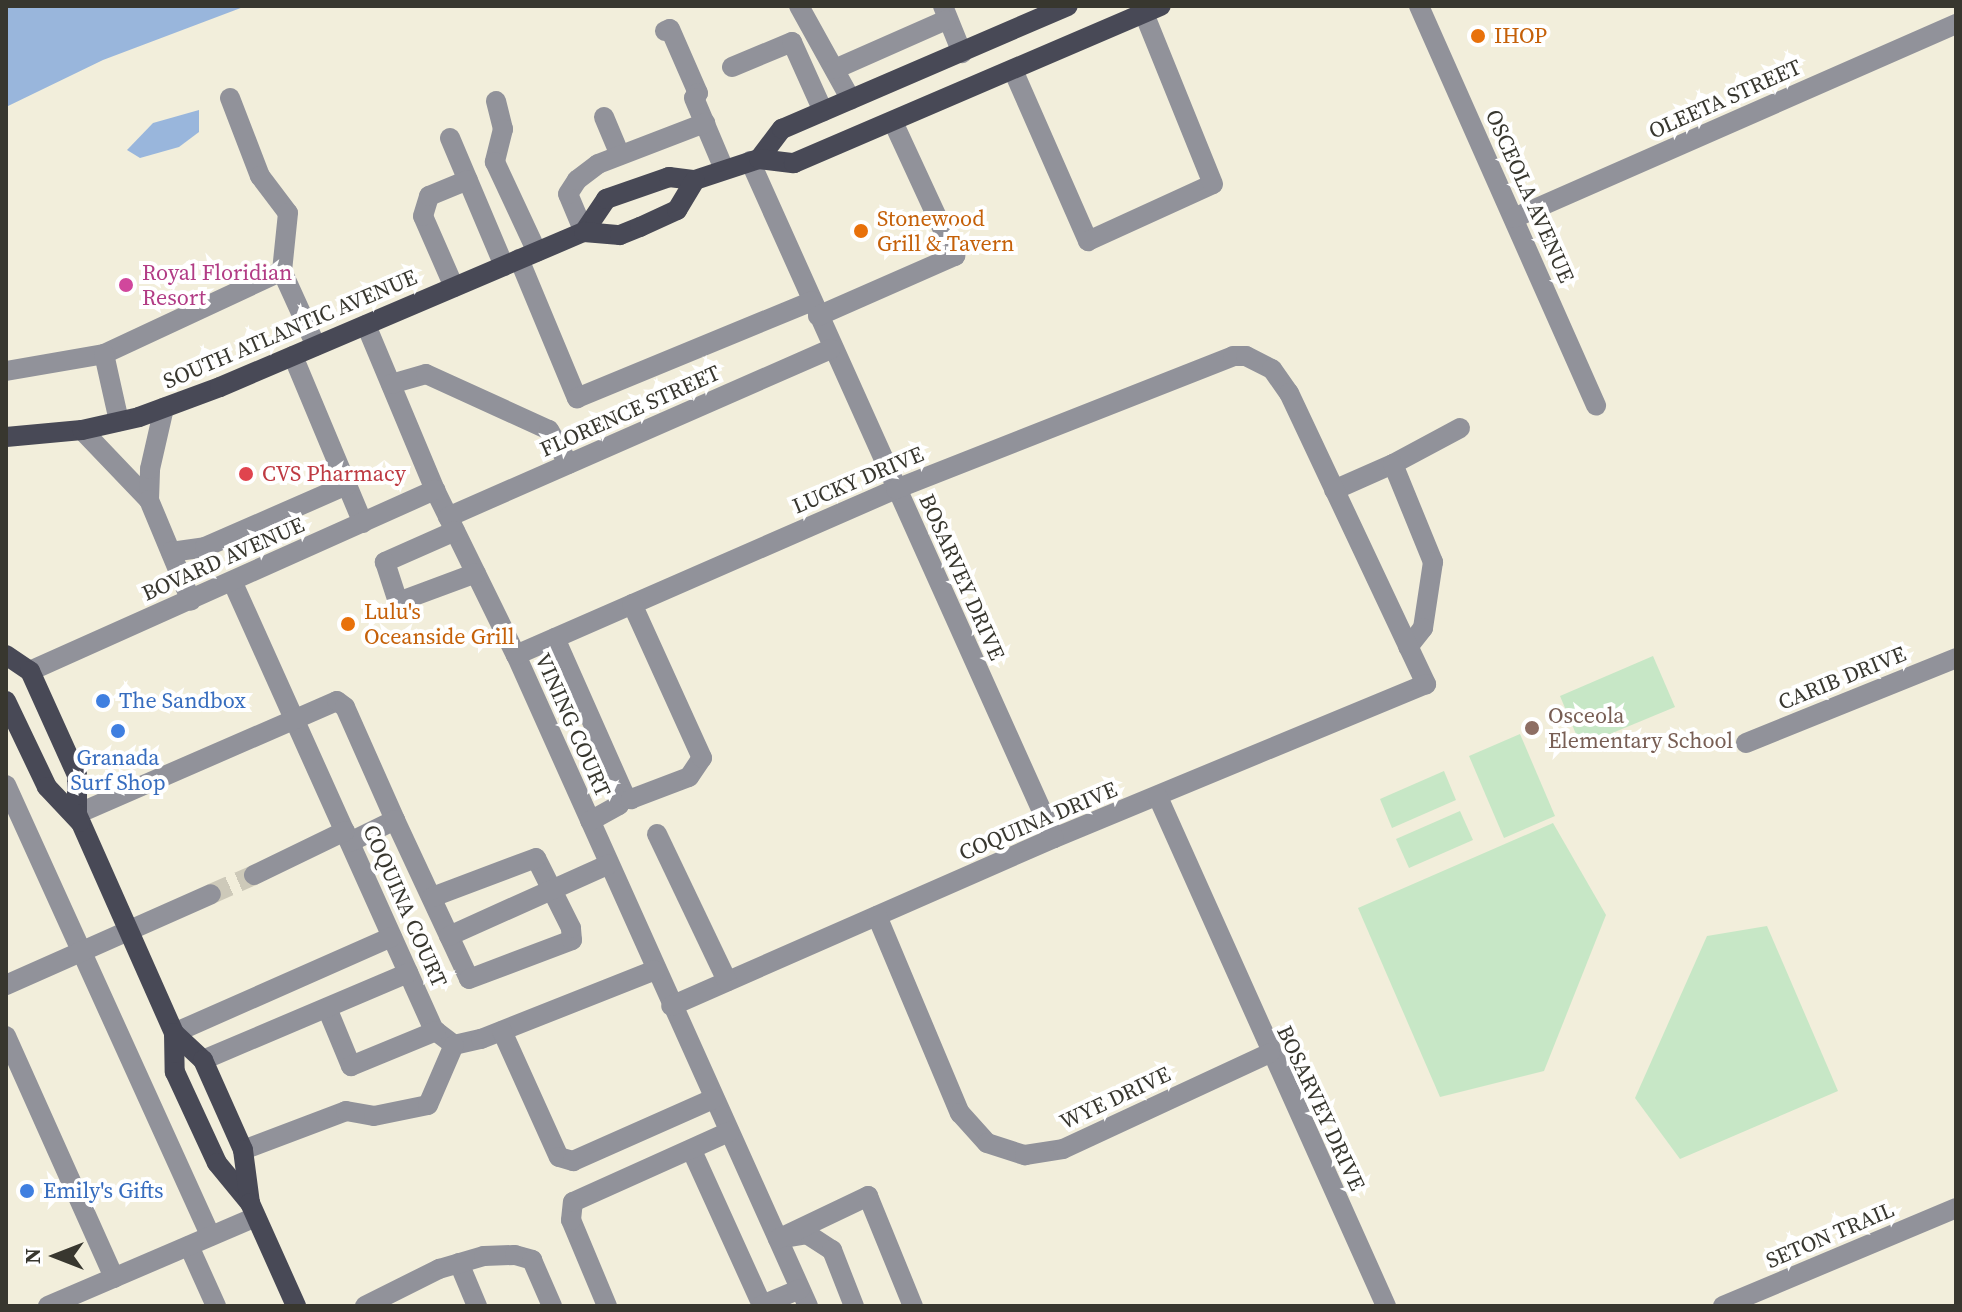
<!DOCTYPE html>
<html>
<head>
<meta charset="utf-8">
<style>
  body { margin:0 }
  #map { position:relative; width:1962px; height:1312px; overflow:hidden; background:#f2eedb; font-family:"Source Serif 4",serif }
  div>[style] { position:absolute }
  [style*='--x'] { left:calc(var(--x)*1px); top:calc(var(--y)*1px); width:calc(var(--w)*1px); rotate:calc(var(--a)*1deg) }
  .green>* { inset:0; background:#c7e7c6 }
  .water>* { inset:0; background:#99b6dc }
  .minor-tunnel>* { height:20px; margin-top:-10px; transform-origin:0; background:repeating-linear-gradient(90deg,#cdc9b9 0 20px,transparent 0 30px) }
  .minor>* { height:20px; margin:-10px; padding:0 10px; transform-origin:10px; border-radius:10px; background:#91929a }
  .major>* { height:20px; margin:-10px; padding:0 10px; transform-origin:10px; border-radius:10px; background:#484956 }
  .dots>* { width:22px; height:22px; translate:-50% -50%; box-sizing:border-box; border:4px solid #fff; border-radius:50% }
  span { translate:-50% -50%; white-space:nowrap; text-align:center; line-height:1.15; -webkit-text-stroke:8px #fff; paint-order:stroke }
  .food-label { font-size:22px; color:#c56008 }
  .left { translate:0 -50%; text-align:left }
  .street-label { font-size:22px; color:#38372f }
  .hotel-label { font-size:22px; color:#b23c85 }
  .health-label { font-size:22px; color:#be3a42 }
  .shop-label { font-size:22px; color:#366cbe }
  .education-label { font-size:22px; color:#785e54 }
  .frame { position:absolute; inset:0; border:8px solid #38372f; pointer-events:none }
  .north { position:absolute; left:16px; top:1216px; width:80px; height:80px; -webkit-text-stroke:6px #fff; paint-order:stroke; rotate:270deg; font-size:22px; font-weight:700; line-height:32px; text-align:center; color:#38372f }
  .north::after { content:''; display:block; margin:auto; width:28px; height:36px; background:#38372f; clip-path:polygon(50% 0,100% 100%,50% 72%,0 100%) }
</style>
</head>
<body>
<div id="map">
  <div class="green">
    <i style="clip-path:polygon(1653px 656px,1675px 707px,1581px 746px,1560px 696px)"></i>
    <i style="clip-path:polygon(1520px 734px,1555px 816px,1504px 838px,1469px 756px)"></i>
    <i style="clip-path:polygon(1444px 771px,1456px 800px,1392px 828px,1380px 799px)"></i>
    <i style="clip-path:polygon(1460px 811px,1473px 840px,1409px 868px,1396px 839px)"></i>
    <i style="clip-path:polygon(1553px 823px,1606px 915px,1544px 1071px,1440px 1097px,1358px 908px)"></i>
    <i style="clip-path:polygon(1767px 926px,1838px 1091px,1680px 1159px,1635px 1098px,1707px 936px)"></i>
  </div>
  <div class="water">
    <i style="clip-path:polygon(6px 6px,246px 6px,103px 60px,6px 107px)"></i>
    <i style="clip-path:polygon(199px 110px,199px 132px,179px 147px,140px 158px,127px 150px,153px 123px)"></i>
  </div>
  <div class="minor-tunnel">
    <i style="--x:211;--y:894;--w:47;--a:-23.8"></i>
  </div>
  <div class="minor">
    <i style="--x:799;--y:6;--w:107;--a:61"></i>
    <i style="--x:943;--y:6;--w:51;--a:68"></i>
    <i style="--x:1419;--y:6;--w:437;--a:66.1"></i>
    <i style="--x:665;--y:31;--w:5;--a:-22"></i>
    <i style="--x:670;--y:29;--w:70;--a:66.4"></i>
    <i style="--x:698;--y:93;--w:6;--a:129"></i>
    <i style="--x:694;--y:98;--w:77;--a:67.1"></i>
    <i style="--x:732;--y:67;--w:65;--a:-22.6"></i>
    <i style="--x:792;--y:42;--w:76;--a:65.8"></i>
    <i style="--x:835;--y:69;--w:121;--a:-23.8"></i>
    <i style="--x:1013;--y:70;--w:187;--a:66.3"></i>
    <i style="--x:1088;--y:241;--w:137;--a:-24.5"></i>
    <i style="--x:1213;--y:184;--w:184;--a:-112"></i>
    <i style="--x:230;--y:98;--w:84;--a:69"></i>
    <i style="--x:260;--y:176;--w:46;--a:52.9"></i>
    <i style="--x:288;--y:213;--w:58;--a:95.9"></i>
    <i style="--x:282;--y:271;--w:82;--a:65.6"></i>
    <i style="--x:496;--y:101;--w:29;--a:76"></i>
    <i style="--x:503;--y:129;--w:34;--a:104"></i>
    <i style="--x:495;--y:162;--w:99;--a:65"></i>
    <i style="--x:604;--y:117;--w:41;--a:67.2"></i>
    <i style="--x:450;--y:138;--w:139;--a:67.1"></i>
    <i style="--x:750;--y:161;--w:742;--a:65.82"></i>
    <i style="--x:1514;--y:218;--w:483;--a:-23.7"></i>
    <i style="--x:584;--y:232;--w:41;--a:-112.8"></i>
    <i style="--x:568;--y:194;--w:17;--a:-57"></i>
    <i style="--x:577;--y:180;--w:26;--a:-37"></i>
    <i style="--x:598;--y:164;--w:115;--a:-21"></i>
    <i style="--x:519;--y:259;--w:151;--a:67.4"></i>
    <i style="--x:577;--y:398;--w:254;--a:-22.4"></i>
    <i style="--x:454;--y:287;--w:77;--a:-113.6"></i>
    <i style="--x:423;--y:216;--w:21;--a:-73"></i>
    <i style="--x:429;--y:196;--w:42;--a:-22.3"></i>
    <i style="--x:818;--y:316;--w:150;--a:-23.7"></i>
    <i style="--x:955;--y:256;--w:148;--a:-114.8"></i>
    <i style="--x:366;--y:325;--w:179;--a:67.3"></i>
    <i style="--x:435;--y:490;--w:184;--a:63.9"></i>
    <i style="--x:516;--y:655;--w:713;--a:65.84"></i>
    <i style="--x:104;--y:354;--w:196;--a:-25"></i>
    <i style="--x:293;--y:356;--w:181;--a:67.3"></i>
    <i style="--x:6;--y:371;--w:99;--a:-9.8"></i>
    <i style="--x:104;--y:354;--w:69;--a:77.4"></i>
    <i style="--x:391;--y:384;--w:36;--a:-16"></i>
    <i style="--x:426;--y:374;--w:135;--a:24.5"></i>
    <i style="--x:549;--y:430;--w:39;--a:60"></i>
    <i style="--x:82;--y:430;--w:97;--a:46.3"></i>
    <i style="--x:149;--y:500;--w:31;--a:-88"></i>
    <i style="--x:150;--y:469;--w:63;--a:-77.1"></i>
    <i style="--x:1393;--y:464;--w:76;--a:-28.2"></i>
    <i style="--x:1334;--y:490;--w:64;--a:-23.8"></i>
    <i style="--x:1393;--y:464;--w:106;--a:67.8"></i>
    <i style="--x:1433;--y:562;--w:67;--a:98.6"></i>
    <i style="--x:1423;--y:628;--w:24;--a:128"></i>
    <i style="--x:149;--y:500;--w:109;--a:67.4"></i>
    <i style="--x:448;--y:517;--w:418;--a:-23.7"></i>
    <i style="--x:455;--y:531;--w:77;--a:156.1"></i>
    <i style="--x:385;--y:562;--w:42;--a:72"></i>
    <i style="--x:398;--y:602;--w:83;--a:-20.4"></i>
    <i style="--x:171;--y:552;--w:34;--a:-8"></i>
    <i style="--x:205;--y:547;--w:155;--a:-23.6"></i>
    <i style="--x:233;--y:583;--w:489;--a:65.8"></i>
    <i style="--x:433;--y:1029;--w:26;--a:37"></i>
    <i style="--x:454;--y:1045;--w:28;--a:-13"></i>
    <i style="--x:481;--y:1039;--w:187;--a:-21.6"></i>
    <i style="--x:555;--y:638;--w:171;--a:66.1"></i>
    <i style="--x:624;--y:794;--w:12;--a:114"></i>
    <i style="--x:619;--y:805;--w:33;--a:151"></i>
    <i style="--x:516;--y:655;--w:415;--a:-23.6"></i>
    <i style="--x:896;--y:489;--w:362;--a:-21.5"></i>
    <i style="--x:1233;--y:356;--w:13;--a:0"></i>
    <i style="--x:1246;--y:356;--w:29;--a:27"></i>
    <i style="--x:1272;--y:369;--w:29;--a:55"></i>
    <i style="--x:1289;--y:393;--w:322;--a:64.8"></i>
    <i style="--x:1426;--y:684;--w:403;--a:157.5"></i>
    <i style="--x:1054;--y:838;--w:418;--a:156.3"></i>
    <i style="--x:30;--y:671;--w:444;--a:-24.1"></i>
    <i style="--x:1746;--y:743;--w:227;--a:-22"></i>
    <i style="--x:6;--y:785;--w:495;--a:65.6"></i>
    <i style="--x:624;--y:794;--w:9;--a:36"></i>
    <i style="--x:631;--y:799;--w:62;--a:-20.8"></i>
    <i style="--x:689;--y:777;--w:23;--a:-56"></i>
    <i style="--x:702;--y:758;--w:169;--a:-114.4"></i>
    <i style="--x:1158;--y:797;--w:558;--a:65.87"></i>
    <i style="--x:77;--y:814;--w:283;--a:-23.5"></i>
    <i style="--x:337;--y:701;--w:10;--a:37"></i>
    <i style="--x:345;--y:707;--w:124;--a:66.1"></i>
    <i style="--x:657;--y:834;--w:163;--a:64.5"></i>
    <i style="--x:350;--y:842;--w:50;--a:-26.1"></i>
    <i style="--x:395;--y:820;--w:175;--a:65"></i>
    <i style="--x:469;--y:979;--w:110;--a:-20.7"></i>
    <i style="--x:572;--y:940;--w:12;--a:-95"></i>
    <i style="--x:571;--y:928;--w:78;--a:-116.6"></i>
    <i style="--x:536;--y:858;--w:111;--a:159.4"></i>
    <i style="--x:254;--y:875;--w:101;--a:-25.8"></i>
    <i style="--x:877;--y:916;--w:214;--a:67.2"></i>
    <i style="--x:960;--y:1113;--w:40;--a:48"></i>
    <i style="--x:987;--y:1143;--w:40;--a:18"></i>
    <i style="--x:1025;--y:1155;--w:38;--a:-9"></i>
    <i style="--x:1063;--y:1149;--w:228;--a:-24.9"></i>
    <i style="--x:449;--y:936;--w:175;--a:-24.2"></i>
    <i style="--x:6;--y:985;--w:224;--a:-23.9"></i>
    <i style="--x:327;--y:1008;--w:63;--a:67.5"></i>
    <i style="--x:351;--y:1066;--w:92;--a:-22.4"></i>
    <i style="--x:502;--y:1031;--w:138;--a:65.7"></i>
    <i style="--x:559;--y:1157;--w:15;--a:16"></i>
    <i style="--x:573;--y:1161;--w:153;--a:-23.9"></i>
    <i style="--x:174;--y:1033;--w:238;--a:-23.8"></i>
    <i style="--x:6;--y:1036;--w:265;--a:65.9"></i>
    <i style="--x:203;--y:1060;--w:223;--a:-23"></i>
    <i style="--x:243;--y:1150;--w:110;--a:-20.7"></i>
    <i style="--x:346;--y:1111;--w:28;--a:10"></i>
    <i style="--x:374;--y:1116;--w:55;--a:-11.5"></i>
    <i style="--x:428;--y:1105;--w:65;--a:-66.6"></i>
    <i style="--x:693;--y:1153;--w:167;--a:65.6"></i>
    <i style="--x:762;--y:1305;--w:41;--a:-22.8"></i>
    <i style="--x:790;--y:1237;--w:17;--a:-10"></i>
    <i style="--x:807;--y:1234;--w:30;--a:33"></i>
    <i style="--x:832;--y:1250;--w:60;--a:68.6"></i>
    <i style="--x:778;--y:1239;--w:100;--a:-25.5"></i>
    <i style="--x:868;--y:1196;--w:119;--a:67.8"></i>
    <i style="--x:189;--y:1246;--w:66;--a:65.8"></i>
    <i style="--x:459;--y:1263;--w:47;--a:67.3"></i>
    <i style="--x:48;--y:1306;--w:226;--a:-23.2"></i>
    <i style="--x:365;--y:1306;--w:83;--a:-26.6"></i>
    <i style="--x:439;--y:1269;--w:47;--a:-16.1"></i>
    <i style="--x:484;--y:1256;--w:31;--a:-2"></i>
    <i style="--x:515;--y:1255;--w:18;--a:16"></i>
    <i style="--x:532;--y:1260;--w:50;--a:66.5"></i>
    <i style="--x:607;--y:1306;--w:93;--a:-112.7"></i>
    <i style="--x:571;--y:1220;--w:18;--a:-84"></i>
    <i style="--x:573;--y:1202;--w:171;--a:-24.2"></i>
    <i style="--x:1723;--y:1306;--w:253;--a:-22.8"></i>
  </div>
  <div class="major">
    <i style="--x:759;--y:159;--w:38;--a:-53"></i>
    <i style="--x:782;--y:129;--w:311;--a:-23.3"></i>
    <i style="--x:584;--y:232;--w:40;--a:-56"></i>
    <i style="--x:606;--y:199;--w:67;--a:-19.2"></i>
    <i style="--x:669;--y:177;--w:26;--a:7"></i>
    <i style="--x:695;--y:180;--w:67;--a:-18.2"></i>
    <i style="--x:759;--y:159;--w:35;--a:7"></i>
    <i style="--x:794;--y:163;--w:399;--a:-23.2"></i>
    <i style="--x:6;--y:437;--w:76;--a:-5.3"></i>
    <i style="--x:82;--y:430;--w:58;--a:-12.8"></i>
    <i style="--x:139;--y:417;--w:86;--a:-20.3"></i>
    <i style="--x:220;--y:387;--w:396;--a:-23.1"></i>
    <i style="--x:584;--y:232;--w:36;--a:5"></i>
    <i style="--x:620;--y:235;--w:22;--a:-22"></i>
    <i style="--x:640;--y:227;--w:41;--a:-24.7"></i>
    <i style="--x:677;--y:210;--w:35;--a:-59"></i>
    <i style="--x:6;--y:655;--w:29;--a:34"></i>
    <i style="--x:30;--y:671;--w:114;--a:65.7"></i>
    <i style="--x:77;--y:775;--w:39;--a:90"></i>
    <i style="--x:77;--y:814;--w:240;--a:66.1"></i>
    <i style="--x:174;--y:1033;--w:39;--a:89"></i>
    <i style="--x:175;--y:1072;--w:100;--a:65.2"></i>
    <i style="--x:217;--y:1163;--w:52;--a:50.5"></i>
    <i style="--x:6;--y:701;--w:95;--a:64.5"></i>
    <i style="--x:47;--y:787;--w:48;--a:46.7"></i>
    <i style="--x:174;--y:1033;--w:40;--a:43"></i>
    <i style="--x:203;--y:1060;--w:98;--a:66"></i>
    <i style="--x:243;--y:1150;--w:53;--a:82.5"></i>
    <i style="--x:250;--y:1203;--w:113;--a:65.9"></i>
  </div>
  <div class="dots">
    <i style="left:1478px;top:36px;background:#e8710a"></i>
    <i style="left:861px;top:231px;background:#e8710a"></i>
    <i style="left:126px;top:285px;background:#d1479c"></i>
    <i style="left:246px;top:474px;background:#e0444e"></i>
    <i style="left:348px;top:624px;background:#e8710a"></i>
    <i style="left:103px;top:701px;background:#3f7fe0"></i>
    <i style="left:1532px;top:728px;background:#8d6e63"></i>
    <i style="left:118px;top:731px;background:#3f7fe0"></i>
    <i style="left:27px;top:1191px;background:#3f7fe0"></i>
  </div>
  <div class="food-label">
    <span class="left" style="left:1494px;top:36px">IHOP</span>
    <span class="left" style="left:877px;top:231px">Stonewood<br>Grill &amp; Tavern</span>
    <span class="left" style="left:364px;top:624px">Lulu's<br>Oceanside Grill</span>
  </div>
  <div class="street-label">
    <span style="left:1725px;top:99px;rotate:-24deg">OLEETA STREET</span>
    <span style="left:1530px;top:196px;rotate:66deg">OSCEOLA AVENUE</span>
    <span style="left:290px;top:329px;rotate:-23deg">SOUTH ATLANTIC AVENUE</span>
    <span style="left:630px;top:411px;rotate:-24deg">FLORENCE STREET</span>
    <span style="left:858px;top:480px;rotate:-23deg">LUCKY DRIVE</span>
    <span style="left:223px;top:559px;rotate:-24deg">BOVARD AVENUE</span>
    <span style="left:962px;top:577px;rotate:66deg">BOSARVEY DRIVE</span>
    <span style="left:1842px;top:678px;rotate:-22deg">CARIB DRIVE</span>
    <span style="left:573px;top:725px;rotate:66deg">VINING COURT</span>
    <span style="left:1038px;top:821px;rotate:-23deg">COQUINA DRIVE</span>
    <span style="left:405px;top:906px;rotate:66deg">COQUINA COURT</span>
    <span style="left:1115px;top:1098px;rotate:-25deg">WYE DRIVE</span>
    <span style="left:1321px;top:1108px;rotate:65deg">BOSARVEY DRIVE</span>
    <span style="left:1830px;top:1235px;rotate:-23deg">SETON TRAIL</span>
  </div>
  <div class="hotel-label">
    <span class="left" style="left:142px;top:285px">Royal Floridian<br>Resort</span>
  </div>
  <div class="health-label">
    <span class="left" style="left:262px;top:474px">CVS Pharmacy</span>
  </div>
  <div class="shop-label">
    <span class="left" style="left:119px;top:701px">The Sandbox</span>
    <span style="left:118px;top:770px">Granada<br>Surf Shop</span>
    <span class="left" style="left:43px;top:1191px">Emily's Gifts</span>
  </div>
  <div class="education-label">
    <span class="left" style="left:1548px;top:728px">Osceola<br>Elementary School</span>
  </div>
  <div class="frame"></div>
  <div class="north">N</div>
</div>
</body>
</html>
